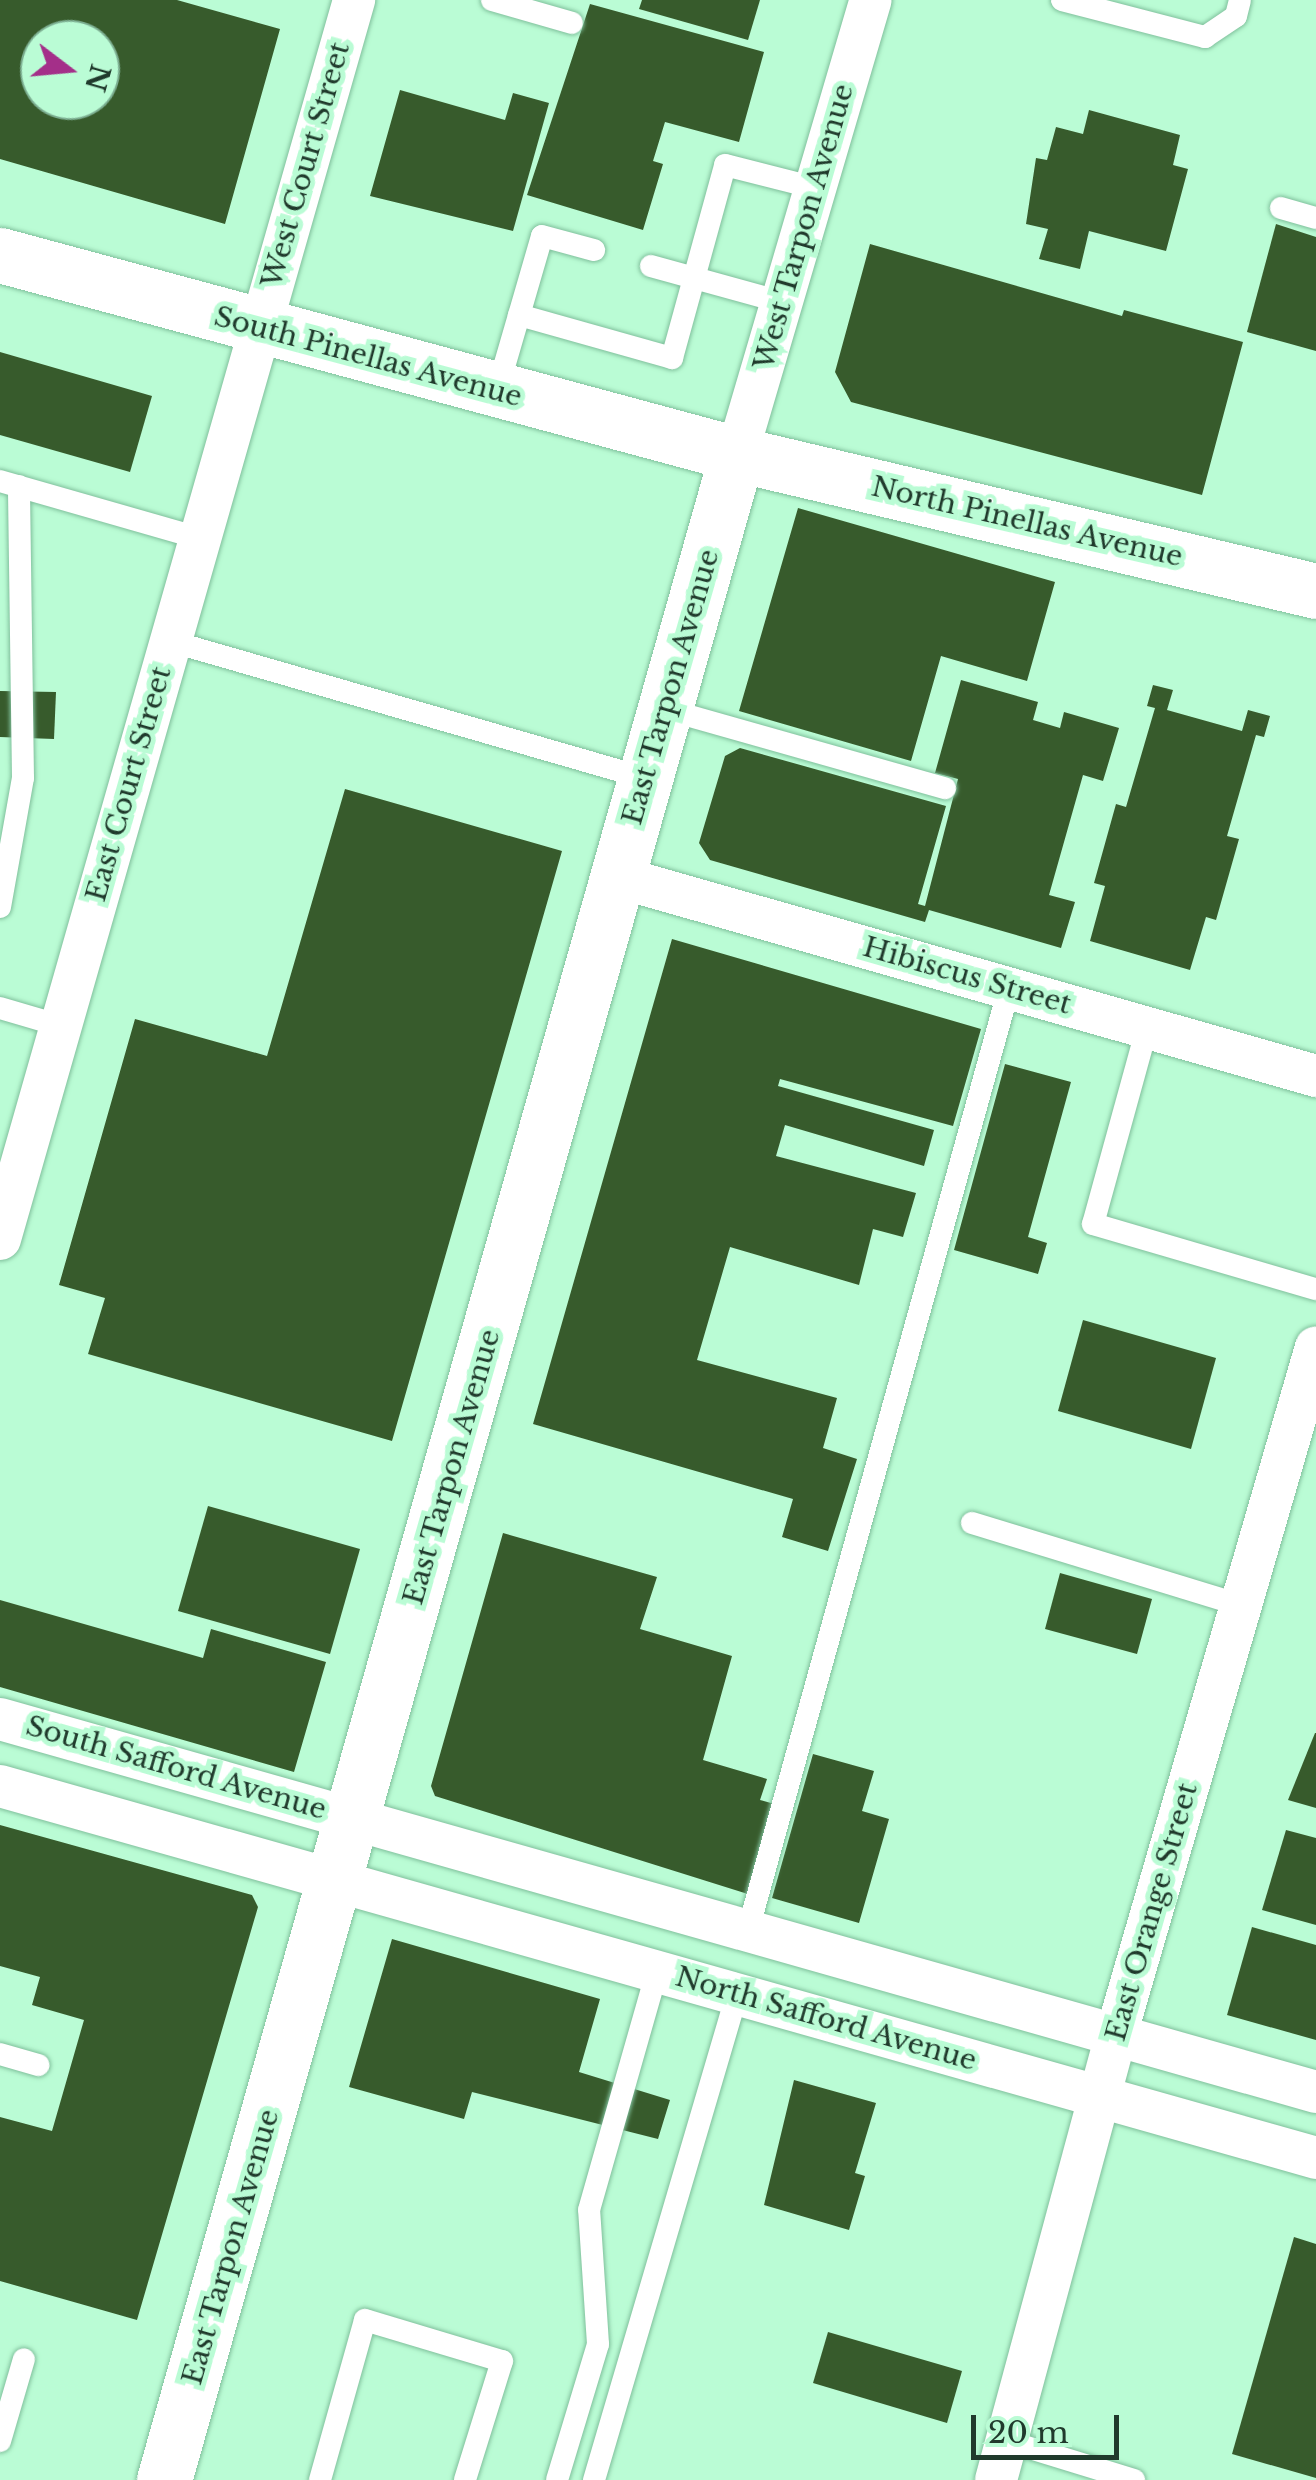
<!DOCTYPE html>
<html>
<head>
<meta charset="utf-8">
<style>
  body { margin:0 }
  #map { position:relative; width:1316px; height:2480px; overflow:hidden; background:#bafcd5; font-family:"Libre Baskerville",serif }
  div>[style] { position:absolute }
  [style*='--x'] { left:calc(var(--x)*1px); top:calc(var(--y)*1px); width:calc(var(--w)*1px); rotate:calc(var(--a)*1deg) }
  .building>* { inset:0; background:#375b2c }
  .roads { filter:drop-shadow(0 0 2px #80c09c) drop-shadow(0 0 2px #80c09c) }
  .service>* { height:22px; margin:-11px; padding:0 11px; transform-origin:11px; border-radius:11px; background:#fff }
  .minor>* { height:42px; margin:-21px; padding:0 21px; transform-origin:21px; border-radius:21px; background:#fff }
  .secondary>* { height:55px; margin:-27.5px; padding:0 27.5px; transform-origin:27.5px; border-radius:27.5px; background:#fff }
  span { translate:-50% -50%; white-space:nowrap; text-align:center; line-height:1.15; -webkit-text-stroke:10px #bafcd5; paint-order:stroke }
  .street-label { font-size:28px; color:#203a2c }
  .north { position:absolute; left:20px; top:20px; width:100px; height:100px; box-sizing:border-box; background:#bafcd5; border:2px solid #7cae91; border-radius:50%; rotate:106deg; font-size:28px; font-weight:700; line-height:40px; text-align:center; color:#203a2c }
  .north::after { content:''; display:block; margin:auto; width:35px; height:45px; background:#a42f89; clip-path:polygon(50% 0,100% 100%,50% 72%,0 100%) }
  .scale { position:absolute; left:971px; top:2415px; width:148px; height:45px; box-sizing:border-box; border:5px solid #203a2c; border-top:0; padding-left:12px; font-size:30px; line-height:35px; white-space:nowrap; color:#203a2c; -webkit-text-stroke:8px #bafcd5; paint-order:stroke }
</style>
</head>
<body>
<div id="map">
  <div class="building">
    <i style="clip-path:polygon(evenodd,0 0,177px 0,280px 29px,225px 224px,0 159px,0 0,40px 40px,100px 40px,100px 100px,40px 100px,40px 40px)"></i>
    <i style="clip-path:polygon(642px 0,760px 0,748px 40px,639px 9px)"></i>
    <i style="clip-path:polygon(590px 4px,764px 52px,739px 142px,665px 122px,653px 161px,663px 164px,643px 230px,527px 195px)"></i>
    <i style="clip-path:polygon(400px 90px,505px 120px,513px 93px,549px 103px,513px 231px,370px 196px)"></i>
    <i style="clip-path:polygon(1089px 110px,1180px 135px,1173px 165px,1188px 169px,1166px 251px,1089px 231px,1080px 269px,1039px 259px,1048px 229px,1026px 224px,1036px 158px,1047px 160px,1056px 127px,1083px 134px)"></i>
    <i style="clip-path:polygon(1276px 224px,1316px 237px,1316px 351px,1247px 332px)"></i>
    <i style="clip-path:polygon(870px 244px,1122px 316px,1124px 310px,1243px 342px,1202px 495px,851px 402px,835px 372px)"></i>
    <i style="clip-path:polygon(0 352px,152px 396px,130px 472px,0 435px)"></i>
    <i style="clip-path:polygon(798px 508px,1055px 582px,1027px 681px,941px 656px,911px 761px,739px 711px)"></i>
    <i style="clip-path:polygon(961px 680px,1038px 702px,1033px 720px,1060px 728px,1064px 712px,1119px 728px,1103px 781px,1083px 775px,1049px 895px,1075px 902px,1061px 948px,929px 910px,925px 922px,710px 860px,699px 843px,725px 756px,740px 748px,946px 806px,918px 904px,925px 906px,958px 779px,935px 773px)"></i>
    <i style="clip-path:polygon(1153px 685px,1173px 690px,1167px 710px,1242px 731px,1248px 710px,1270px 716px,1264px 737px,1256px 735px,1227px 836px,1239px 839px,1216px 920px,1206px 917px,1190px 970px,1090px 941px,1105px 886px,1094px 883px,1116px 804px,1126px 807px,1155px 708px,1147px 706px)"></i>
    <i style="clip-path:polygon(0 691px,56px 692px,54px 739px,0 737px)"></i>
    <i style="clip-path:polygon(345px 789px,562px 851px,392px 1441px,88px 1354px,105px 1298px,59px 1285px,135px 1019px,267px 1056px)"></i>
    <i style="clip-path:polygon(672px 939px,981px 1029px,953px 1126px,780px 1079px,778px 1086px,934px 1130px,924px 1166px,785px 1125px,776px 1156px,916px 1193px,903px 1237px,873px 1229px,859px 1285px,730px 1247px,697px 1360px,837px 1398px,823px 1448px,857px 1459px,828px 1551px,782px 1537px,793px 1499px,533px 1424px)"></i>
    <i style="clip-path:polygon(1005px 1064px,1071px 1082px,1028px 1237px,1047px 1243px,1038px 1274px,954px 1250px)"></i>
    <i style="clip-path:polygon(1083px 1320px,1216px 1358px,1191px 1449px,1058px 1411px)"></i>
    <i style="clip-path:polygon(208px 1506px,360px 1549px,330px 1654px,178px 1611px)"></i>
    <i style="clip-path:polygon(503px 1533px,657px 1577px,640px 1629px,732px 1656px,703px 1760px,767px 1779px,760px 1800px,778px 1805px,751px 1895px,435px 1796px,431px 1786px)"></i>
    <i style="clip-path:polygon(1060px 1573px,1152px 1599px,1137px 1654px,1045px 1629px)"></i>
    <i style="clip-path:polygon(0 1600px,203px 1658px,211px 1629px,326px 1662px,294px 1772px,0 1687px)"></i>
    <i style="clip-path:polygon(1315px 1733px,1316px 1733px,1316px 1808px,1288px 1800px)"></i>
    <i style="clip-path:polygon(813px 1754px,874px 1771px,862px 1811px,889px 1819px,859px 1923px,772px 1898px)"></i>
    <i style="clip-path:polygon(0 1825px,252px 1895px,258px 1907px,137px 2320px,0 2281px,0 2117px,52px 2131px,84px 2020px,32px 2005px,40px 1977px,0 1966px)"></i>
    <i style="clip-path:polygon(1286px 1830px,1316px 1838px,1316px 1925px,1262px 1910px)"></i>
    <i style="clip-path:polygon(1252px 1927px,1316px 1945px,1316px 2040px,1227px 2015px)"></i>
    <i style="clip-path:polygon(392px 1939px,600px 1999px,579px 2072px,670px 2100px,658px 2139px,472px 2092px,464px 2119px,349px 2087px)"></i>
    <i style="clip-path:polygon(794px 2080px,876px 2103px,855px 2173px,865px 2176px,849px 2230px,764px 2205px)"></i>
    <i style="clip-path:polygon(1294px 2237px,1316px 2244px,1316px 2478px,1232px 2454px)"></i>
    <i style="clip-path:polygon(828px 2332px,962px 2371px,947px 2423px,813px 2383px)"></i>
  </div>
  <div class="roads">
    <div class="service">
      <i style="--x:492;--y:0;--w:83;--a:16"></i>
      <i style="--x:1062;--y:0;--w:148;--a:14.5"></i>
      <i style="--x:1205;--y:37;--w:37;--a:-34"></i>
      <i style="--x:1236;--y:16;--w:16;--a:-76"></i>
      <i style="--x:1281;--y:208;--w:36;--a:16"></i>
      <i style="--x:651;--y:266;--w:136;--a:15.4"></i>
      <i style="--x:519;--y:315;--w:159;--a:15.7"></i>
      <i style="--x:672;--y:358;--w:200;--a:-74.6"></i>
      <i style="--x:725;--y:165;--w:94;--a:14.2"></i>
      <i style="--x:497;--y:391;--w:161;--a:-73.8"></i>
      <i style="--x:542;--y:236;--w:54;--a:15.1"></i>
      <i style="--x:0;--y:481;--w:207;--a:16"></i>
      <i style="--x:170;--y:641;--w:495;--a:16.1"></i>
      <i style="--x:665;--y:709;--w:291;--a:15.8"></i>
      <i style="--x:0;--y:907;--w:131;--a:-79.9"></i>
      <i style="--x:23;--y:778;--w:292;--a:-90.8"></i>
      <i style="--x:0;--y:1008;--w:64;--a:16.4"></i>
      <i style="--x:1147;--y:1028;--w:203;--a:105.4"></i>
      <i style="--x:1093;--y:1224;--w:232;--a:16.3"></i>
      <i style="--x:972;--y:1523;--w:281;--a:17"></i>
      <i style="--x:748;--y:1930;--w:977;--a:-74.51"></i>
      <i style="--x:0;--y:2054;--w:40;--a:16"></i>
      <i style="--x:0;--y:2441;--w:85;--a:-73.7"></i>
      <i style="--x:1007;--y:2441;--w:133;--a:17.1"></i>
      <i style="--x:320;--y:2480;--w:166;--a:-74.3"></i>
      <i style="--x:365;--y:2320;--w:143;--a:16.7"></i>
      <i style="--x:502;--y:2361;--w:125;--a:107.3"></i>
      <i style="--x:557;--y:2480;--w:142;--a:-73.2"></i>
      <i style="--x:598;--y:2344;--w:134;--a:-93.8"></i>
      <i style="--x:589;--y:2210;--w:248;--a:-74.1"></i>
      <i style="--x:594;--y:2480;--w:507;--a:-73.6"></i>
    </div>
    <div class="minor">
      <i style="--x:737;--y:454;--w:473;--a:-73.6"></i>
      <i style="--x:618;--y:877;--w:726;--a:15.91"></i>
      <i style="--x:0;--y:1239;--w:1289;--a:-74.05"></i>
      <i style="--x:0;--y:1719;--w:1368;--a:15.82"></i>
      <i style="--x:0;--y:1786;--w:1368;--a:15.78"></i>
      <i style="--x:996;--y:2480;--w:461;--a:-74.9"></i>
      <i style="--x:1116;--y:2035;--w:716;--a:-73.79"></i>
    </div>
    <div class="secondary">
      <i style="--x:0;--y:255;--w:763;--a:15.11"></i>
      <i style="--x:737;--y:454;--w:595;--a:13.31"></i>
      <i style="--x:164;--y:2480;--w:2105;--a:-74.21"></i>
    </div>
  </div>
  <div class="street-label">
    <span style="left:306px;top:165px;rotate:-74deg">West Court Street</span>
    <span style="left:804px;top:227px;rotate:-74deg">West Tarpon Avenue</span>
    <span style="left:368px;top:357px;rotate:15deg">South Pinellas Avenue</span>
    <span style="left:1027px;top:522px;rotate:13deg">North Pinellas Avenue</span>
    <span style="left:671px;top:687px;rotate:-74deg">East Tarpon Avenue</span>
    <span style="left:129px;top:784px;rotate:-74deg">East Court Street</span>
    <span style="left:967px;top:976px;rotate:16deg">Hibiscus Street</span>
    <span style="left:452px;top:1467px;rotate:-74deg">East Tarpon Avenue</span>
    <span style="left:176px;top:1768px;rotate:16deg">South Safford Avenue</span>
    <span style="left:1152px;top:1912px;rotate:-74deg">East Orange Street</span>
    <span style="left:826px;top:2019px;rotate:16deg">North Safford Avenue</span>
    <span style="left:231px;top:2247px;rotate:-74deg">East Tarpon Avenue</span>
  </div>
  <div class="north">N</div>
  <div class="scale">20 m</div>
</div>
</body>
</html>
